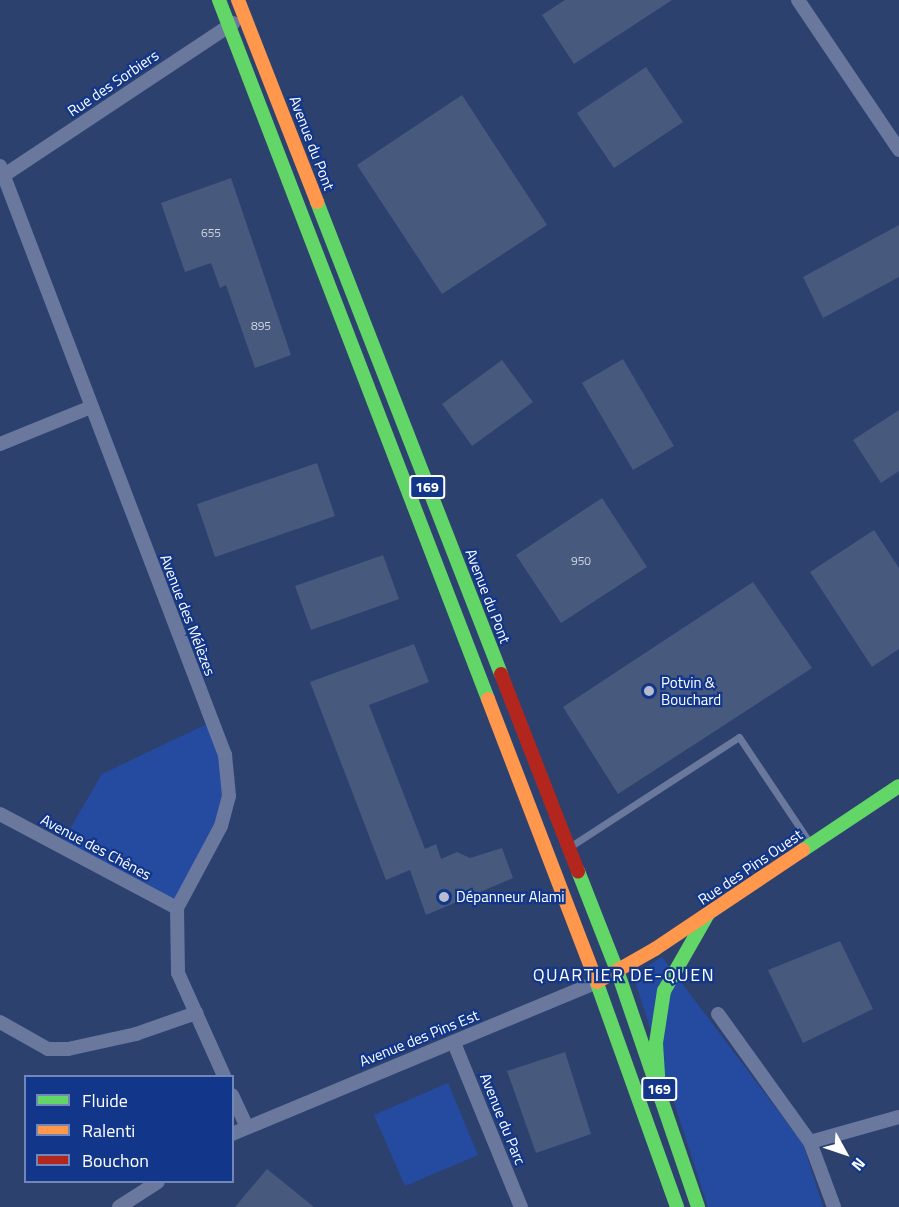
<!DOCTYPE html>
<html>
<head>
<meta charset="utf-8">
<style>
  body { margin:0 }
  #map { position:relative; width:899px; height:1207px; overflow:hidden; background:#2d416f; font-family:"Titillium Web",sans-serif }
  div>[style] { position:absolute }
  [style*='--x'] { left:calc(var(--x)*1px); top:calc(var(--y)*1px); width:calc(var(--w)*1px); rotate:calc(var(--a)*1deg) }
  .green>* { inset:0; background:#254ba1 }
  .building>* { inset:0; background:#48597e }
  .lane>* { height:7px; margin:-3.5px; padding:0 3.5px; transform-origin:3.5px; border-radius:3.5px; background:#69789c }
  .street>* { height:14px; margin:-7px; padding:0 7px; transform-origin:7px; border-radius:7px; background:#69789c }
  .fast>* { height:14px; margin:-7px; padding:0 7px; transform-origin:7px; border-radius:7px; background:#63d668 }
  .slow>* { height:14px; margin:-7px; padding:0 7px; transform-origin:7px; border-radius:7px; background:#ff974d }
  .jam>* { height:14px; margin:-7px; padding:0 7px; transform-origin:7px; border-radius:7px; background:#b3261e }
  .dots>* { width:16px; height:16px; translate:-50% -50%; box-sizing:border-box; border:3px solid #12368a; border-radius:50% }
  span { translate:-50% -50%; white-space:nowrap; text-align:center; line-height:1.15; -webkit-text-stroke:4.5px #12368a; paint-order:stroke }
  .number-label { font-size:12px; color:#d1d6df }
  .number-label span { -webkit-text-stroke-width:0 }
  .shield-label span { padding:2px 4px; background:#12368a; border:2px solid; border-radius:4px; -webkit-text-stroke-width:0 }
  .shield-label { font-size:14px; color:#fff; font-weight:700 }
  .street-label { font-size:15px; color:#fff }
  .poi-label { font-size:15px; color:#fff }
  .left { translate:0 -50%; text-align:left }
  .quarter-label { font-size:18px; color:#fff; letter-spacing:1.5px }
  .legend { position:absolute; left:24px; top:1075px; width:210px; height:108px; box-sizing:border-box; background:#12368a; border:2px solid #7186b9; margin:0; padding:8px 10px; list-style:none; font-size:18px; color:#fff }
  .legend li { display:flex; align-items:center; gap:12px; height:30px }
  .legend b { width:30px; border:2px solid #7186b9 }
  .north { position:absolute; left:815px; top:1123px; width:60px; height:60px; -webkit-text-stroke:4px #12368a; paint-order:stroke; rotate:130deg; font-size:16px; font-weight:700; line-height:24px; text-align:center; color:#fff }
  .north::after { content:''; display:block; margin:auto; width:21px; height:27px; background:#fff; clip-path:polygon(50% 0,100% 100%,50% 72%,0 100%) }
</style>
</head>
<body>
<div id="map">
  <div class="green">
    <i style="clip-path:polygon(209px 723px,225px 755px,229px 796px,177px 905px,60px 846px,102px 774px)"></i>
    <i style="clip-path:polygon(662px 957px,803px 1144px,823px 1207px,708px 1207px,633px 975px)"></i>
    <i style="clip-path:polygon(448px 1083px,478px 1155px,405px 1186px,374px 1115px)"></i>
  </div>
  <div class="building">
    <i style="clip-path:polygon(565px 0,672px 0,574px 64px,542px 15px)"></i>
    <i style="clip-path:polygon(646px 67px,683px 122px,614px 168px,577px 113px)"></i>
    <i style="clip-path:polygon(462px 95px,547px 225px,442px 294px,357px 165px)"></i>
    <i style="clip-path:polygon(231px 178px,291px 355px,255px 368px,226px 285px,220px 288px,211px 263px,185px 272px,161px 203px)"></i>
    <i style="clip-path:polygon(899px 225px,899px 277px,823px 318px,803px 277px)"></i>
    <i style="clip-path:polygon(623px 359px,674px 446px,633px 470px,582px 383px)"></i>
    <i style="clip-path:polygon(502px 360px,533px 402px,472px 446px,442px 404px)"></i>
    <i style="clip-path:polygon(899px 410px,899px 471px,881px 483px,853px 440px)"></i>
    <i style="clip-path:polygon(317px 463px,335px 516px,215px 557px,197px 504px)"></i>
    <i style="clip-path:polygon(602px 498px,647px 567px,561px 623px,516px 555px)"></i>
    <i style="clip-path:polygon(874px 530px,899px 568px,899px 649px,872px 667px,810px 572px)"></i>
    <i style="clip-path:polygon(383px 555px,399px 599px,311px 630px,295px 586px)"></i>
    <i style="clip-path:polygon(753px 582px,812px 668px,618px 794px,563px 707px)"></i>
    <i style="clip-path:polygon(414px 644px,429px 682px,369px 705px,425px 849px,436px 844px,441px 859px,457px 852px,470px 858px,502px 848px,513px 878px,426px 915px,410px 870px,386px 880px,310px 682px)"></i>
    <i style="clip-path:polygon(840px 941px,873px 1009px,803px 1043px,768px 970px)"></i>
    <i style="clip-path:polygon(565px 1052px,591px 1134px,536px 1153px,507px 1071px)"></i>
    <i style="clip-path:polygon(267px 1169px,314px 1207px,235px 1207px)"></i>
  </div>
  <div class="lane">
    <i style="--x:571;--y:846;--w:200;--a:-33"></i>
    <i style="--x:739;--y:737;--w:128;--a:56.2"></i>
  </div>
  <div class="street">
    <i style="--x:798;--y:0;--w:181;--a:56"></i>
    <i style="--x:0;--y:166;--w:631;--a:69.09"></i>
    <i style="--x:225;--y:755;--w:41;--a:84.4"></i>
    <i style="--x:229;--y:796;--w:31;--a:105"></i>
    <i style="--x:221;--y:826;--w:93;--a:118.2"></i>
    <i style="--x:177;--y:908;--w:65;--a:89.1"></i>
    <i style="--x:178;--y:973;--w:113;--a:65.9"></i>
    <i style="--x:0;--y:178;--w:280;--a:-33.6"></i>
    <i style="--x:0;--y:444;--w:98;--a:-22.1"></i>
    <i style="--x:0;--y:814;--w:200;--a:28"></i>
    <i style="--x:718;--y:1014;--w:158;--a:54.3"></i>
    <i style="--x:810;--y:1142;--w:69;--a:69.7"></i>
    <i style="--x:0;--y:1022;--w:55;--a:29.4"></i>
    <i style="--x:48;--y:1049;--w:20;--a:0"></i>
    <i style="--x:68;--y:1049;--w:70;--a:-12.4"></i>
    <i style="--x:136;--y:1034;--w:64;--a:-19.3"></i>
    <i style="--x:454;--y:1043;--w:177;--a:67.8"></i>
    <i style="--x:232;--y:1095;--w:33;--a:65"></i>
    <i style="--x:232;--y:1134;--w:395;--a:-22.6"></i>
    <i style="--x:810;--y:1142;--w:92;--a:-15.7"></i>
    <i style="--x:119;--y:1207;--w:46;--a:-32.7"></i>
  </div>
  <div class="fast">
    <i style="--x:219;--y:0;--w:749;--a:68.95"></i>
    <i style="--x:317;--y:202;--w:507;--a:68.7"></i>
    <i style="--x:803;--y:850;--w:115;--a:-33.7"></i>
    <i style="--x:578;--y:871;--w:110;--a:68.6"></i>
    <i style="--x:618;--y:973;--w:247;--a:71.1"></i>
    <i style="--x:594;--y:975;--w:246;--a:70.3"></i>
    <i style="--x:659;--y:1090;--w:47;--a:-93.7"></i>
    <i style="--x:656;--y:1043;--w:53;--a:-81.3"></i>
    <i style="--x:664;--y:991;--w:89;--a:-60.3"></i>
  </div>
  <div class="slow">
    <i style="--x:238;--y:0;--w:217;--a:68.6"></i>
    <i style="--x:488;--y:699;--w:296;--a:69"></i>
    <i style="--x:597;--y:982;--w:67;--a:-29.6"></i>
    <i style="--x:655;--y:949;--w:178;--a:-33.8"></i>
  </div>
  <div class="jam">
    <i style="--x:501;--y:674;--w:212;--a:68.7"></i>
  </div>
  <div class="dots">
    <i style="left:649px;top:691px;background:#b6bccd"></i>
    <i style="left:444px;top:897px;background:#b6bccd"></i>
  </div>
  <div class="number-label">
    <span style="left:211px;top:233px">655</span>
    <span style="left:261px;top:326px">895</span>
    <span style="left:581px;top:561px">950</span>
  </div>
  <div class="shield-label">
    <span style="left:427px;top:487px">169</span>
    <span style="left:659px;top:1089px">169</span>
  </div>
  <div class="street-label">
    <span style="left:113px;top:83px;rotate:-34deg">Rue des Sorbiers</span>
    <span style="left:312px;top:143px;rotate:69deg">Avenue du Pont</span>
    <span style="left:488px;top:596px;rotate:69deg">Avenue du Pont</span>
    <span style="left:188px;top:615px;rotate:69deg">Avenue des Mélèzes</span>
    <span style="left:96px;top:847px;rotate:28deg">Avenue des Chênes</span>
    <span style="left:750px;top:867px;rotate:-34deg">Rue des Pins Ouest</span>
    <span style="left:419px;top:1038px;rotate:-22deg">Avenue des Pins Est</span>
    <span style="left:503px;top:1119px;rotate:68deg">Avenue du Parc</span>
  </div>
  <div class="poi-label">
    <span class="left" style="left:661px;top:691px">Potvin &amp;<br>Bouchard</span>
    <span class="left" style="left:456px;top:897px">Dépanneur Alami</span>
  </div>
  <div class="quarter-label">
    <span style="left:624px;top:975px">QUARTIER DE-QUEN</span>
  </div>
  <ul class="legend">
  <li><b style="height:8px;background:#63d668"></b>Fluide</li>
  <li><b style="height:8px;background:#ff974d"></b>Ralenti</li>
  <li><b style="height:8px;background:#b3261e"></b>Bouchon</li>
  </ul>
  <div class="north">N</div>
</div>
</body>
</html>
